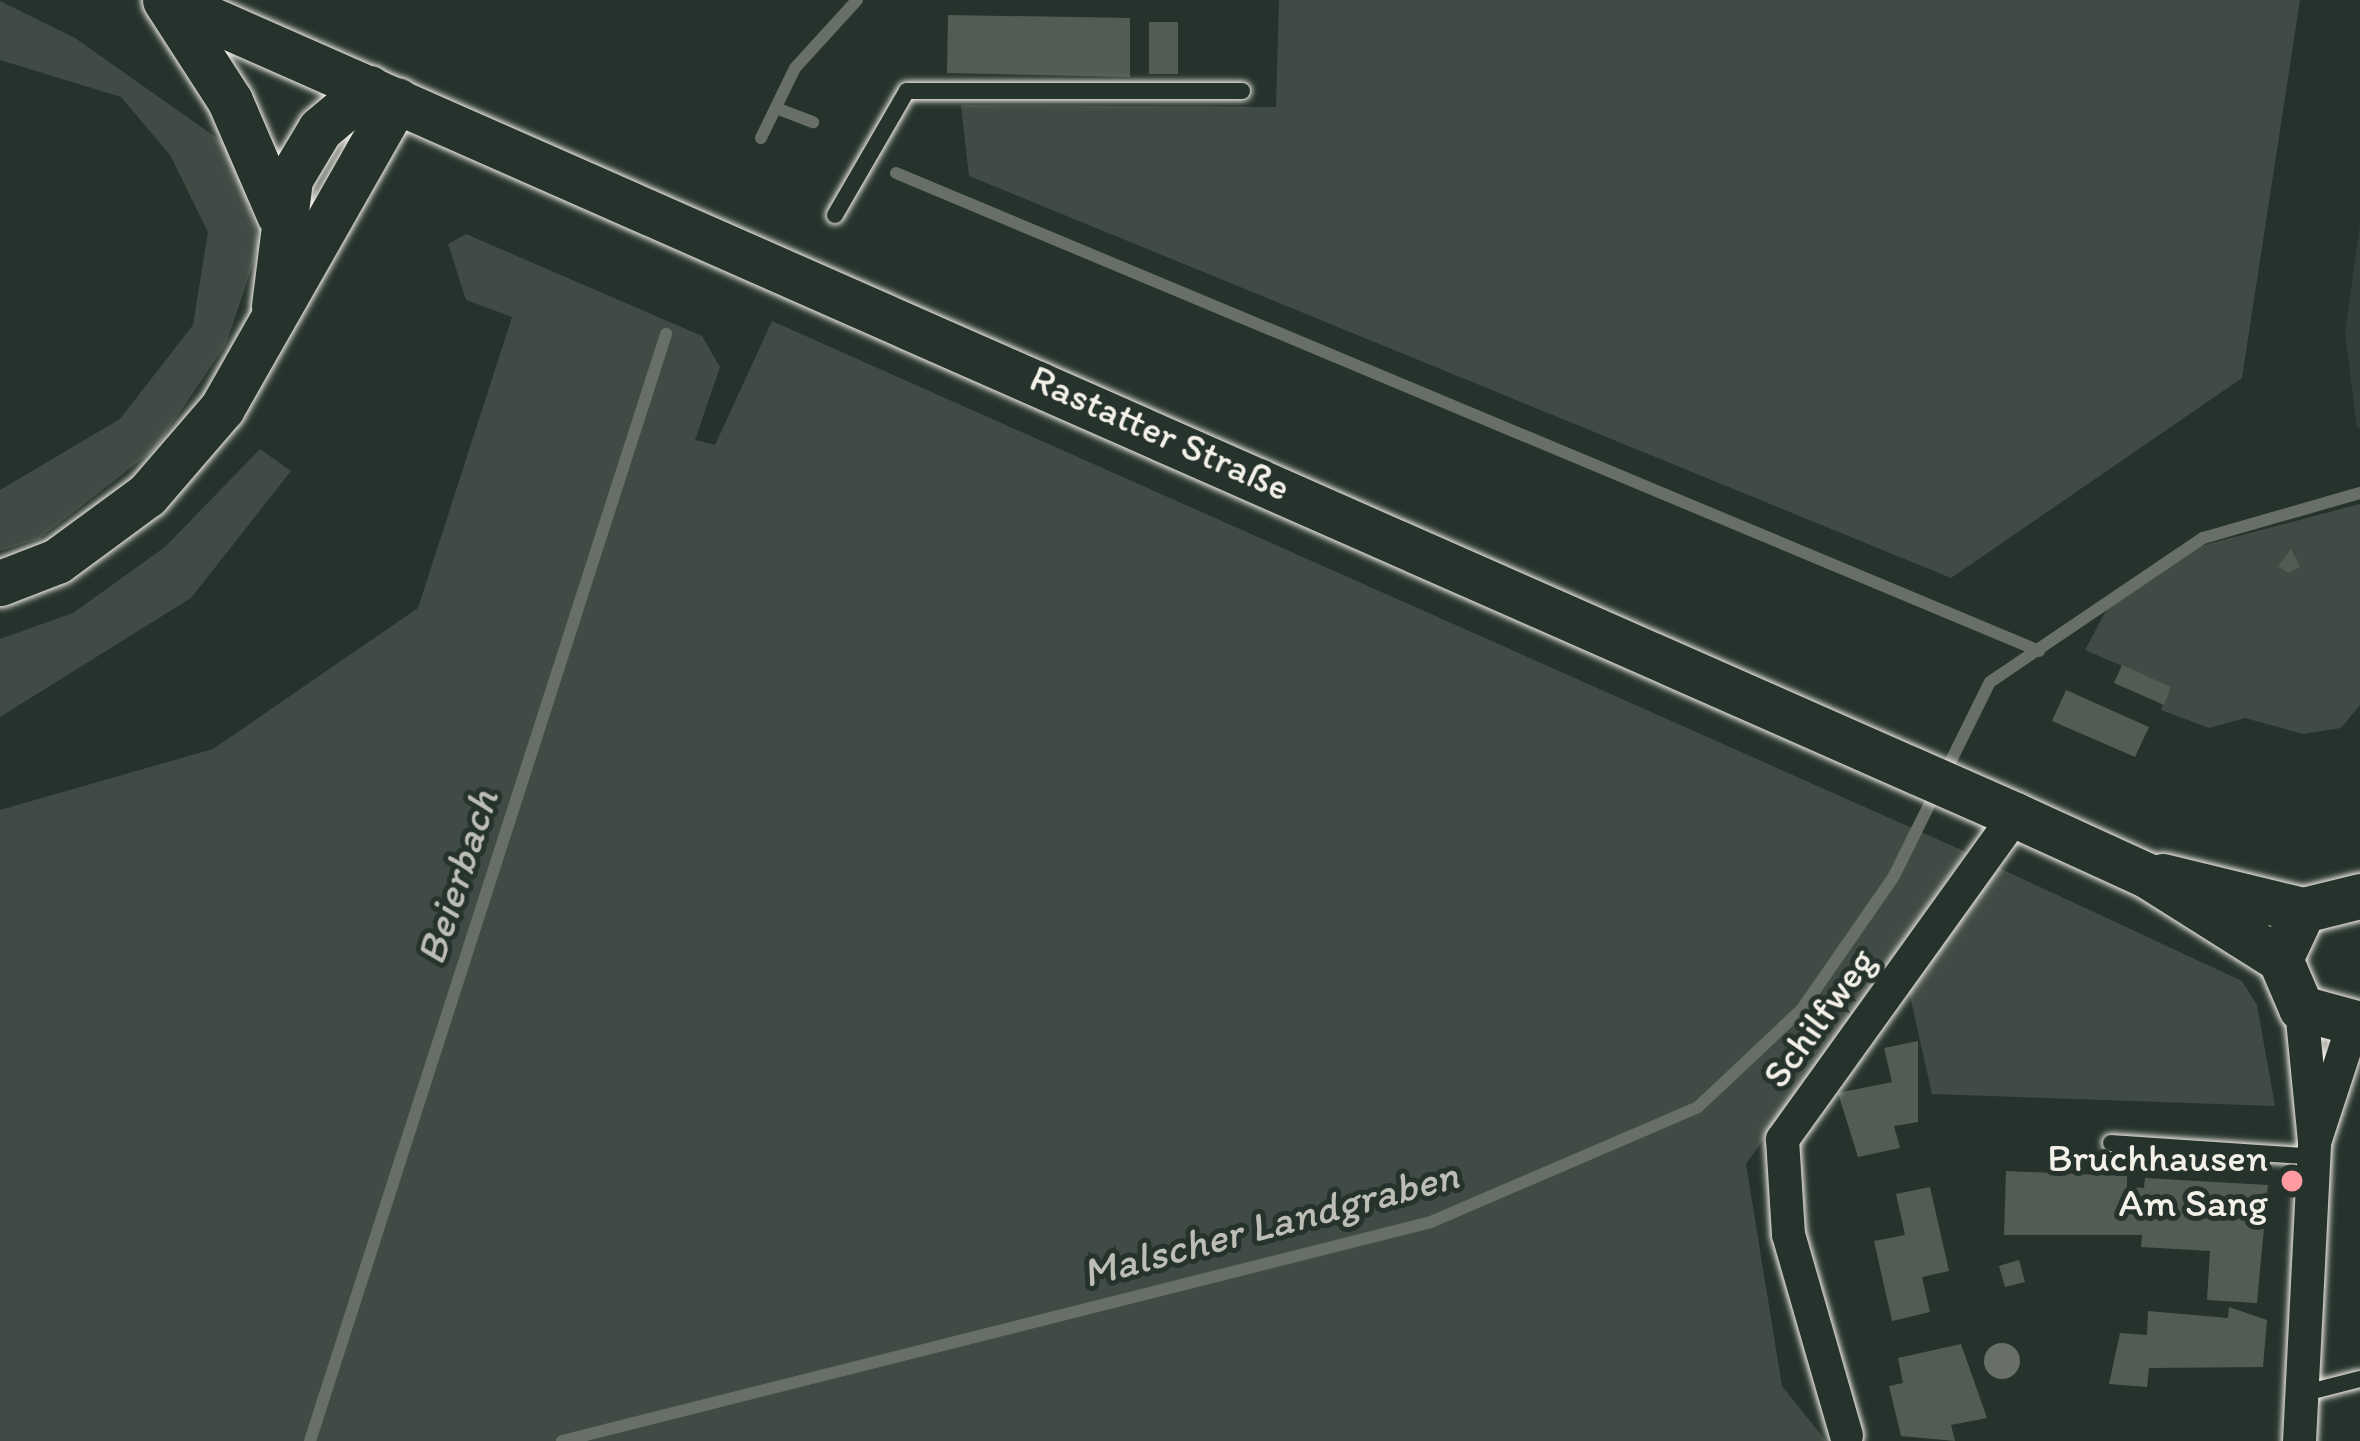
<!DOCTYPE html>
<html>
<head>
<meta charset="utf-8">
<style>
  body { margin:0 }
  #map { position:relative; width:2360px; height:1441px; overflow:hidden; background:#26332d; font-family:Itim,sans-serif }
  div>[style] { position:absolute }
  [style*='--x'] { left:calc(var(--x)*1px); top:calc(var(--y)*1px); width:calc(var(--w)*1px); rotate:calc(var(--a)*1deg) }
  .built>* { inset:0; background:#333f39 }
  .green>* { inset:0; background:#414b45 }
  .water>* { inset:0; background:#676f68 }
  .round { border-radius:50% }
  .stream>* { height:12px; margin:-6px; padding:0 6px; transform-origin:6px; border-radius:6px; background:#676f68 }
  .building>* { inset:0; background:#525c55 }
  .roads { filter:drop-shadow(0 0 3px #f4f1e8) drop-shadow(0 0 3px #f4f1e8) }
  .lane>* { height:16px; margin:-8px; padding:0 8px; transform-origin:8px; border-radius:8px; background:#26332d }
  .street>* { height:33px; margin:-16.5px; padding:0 16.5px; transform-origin:16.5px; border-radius:16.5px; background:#26332d }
  .secondary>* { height:45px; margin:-22.5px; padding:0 22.5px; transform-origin:22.5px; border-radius:22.5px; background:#26332d }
  .dots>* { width:33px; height:33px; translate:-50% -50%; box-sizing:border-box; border:6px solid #26332d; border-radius:50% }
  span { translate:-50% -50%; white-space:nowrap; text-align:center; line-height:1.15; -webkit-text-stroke:10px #26332d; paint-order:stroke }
  .street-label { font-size:39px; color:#f4f1e8 }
  .poi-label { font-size:39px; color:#f4f1e8 }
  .right { translate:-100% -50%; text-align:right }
  .water-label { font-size:42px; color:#bcbdb5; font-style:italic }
</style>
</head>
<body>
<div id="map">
  <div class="built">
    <i style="clip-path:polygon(2360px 225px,2360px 428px,2357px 428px,2345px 332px)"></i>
  </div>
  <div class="green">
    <i style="clip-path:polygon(1279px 0,2300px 0,2242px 378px,1951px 578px,969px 176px,961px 105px,1276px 107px)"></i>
    <i style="clip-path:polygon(0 1px,75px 38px,231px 148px,260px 243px,226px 344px,155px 449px,39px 539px,0 551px,0 490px,120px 419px,193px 325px,208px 232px,170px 155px,121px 97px,0 60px)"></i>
    <i style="clip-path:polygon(466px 234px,702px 336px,720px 367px,695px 440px,715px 445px,772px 321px,1966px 852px,1746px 1164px,1782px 1386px,1826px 1441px,0 1441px,0 810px,213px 749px,418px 608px,512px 317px,466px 300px,448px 244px)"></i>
    <i style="clip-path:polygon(260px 449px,291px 471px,191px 598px,0 717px,0 639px,73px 613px,165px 547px)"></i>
    <i style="clip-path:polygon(2360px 504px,2360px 705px,2341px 728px,2303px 734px,2245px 718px,2209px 728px,2161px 710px,2171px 687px,2085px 650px,2107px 609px,2200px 546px)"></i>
    <i style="clip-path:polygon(1995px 866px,2242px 981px,2257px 1005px,2275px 1106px,1932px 1094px,1908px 987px)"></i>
  </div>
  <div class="water">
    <i class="round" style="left:1984px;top:1343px;width:36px;height:36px"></i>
  </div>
  <div class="stream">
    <i style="--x:776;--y:108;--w:40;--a:21"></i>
    <i style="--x:761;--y:138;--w:78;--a:-64.1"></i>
    <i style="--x:795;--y:68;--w:92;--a:-47.6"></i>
    <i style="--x:896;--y:173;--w:1239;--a:22.69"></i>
    <i style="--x:310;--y:1441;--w:1163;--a:-72.17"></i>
    <i style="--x:562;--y:1441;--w:896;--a:-14.14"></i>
    <i style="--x:1431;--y:1222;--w:291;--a:-23.3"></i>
    <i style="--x:1698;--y:1107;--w:143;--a:-43.3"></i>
    <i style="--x:1802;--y:1009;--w:162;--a:-55.3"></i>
    <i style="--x:1894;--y:876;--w:216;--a:-63.7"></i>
    <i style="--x:1990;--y:682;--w:257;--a:-34.1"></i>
    <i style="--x:2203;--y:538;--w:163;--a:-16"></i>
  </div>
  <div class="building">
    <i style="clip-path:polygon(948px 15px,1130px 18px,1130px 77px,947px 73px)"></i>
    <i style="clip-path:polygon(1149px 22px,1178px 22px,1178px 74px,1149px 74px)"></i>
    <i style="clip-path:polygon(2291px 549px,2300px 567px,2288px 573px,2278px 566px)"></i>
    <i style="clip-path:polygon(2122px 665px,2171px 687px,2164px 705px,2114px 683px)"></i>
    <i style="clip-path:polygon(2066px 690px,2149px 727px,2135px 757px,2052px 721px)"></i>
    <i style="clip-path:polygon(1918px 1041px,1918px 1122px,1894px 1126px,1900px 1148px,1858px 1157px,1838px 1093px,1892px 1082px,1884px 1048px)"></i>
    <i style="clip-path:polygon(2006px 1171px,2127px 1176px,2127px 1187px,2144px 1188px,2145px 1178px,2268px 1185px,2257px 1303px,2207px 1300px,2210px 1251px,2141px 1247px,2142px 1235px,2004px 1235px)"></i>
    <i style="clip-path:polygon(1930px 1187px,1949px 1271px,1922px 1277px,1930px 1312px,1892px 1321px,1874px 1241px,1905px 1235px,1896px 1194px)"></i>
    <i style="clip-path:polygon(2019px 1260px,2025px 1282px,2005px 1287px,1999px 1266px)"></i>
    <i style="clip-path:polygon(2229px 1307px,2267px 1320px,2263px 1367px,2149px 1368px,2147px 1387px,2109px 1384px,2120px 1333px,2147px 1335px,2148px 1311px,2228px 1318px)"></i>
    <i style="clip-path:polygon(1961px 1344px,1987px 1418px,1951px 1425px,1955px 1441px,1901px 1436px,1889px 1386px,1903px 1383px,1898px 1358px)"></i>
  </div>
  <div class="roads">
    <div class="lane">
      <i style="--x:835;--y:215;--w:143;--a:-59.9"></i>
      <i style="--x:907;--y:91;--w:335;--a:0"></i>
      <i style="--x:2111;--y:1143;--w:203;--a:3.9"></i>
      <i style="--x:2301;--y:1394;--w:61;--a:-14.3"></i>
    </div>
    <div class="street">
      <i style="--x:2315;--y:1139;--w:119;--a:-71.9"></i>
      <i style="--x:1846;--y:1435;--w:209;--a:-106.1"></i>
      <i style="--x:1788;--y:1234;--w:95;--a:-93.6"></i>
      <i style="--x:1782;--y:1139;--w:399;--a:-54.3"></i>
      <i style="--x:2299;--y:1441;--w:300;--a:-87.1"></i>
      <i style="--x:2314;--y:1141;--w:134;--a:-95.6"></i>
    </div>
    <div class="secondary">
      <i style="--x:165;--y:0;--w:120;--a:57.2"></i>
      <i style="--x:230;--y:101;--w:124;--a:66.7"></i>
      <i style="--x:167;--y:0;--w:2020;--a:23.8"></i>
      <i style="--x:2015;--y:815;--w:146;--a:24.6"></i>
      <i style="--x:2148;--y:876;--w:156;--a:32.2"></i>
      <i style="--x:274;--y:306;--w:128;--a:-82.8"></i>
      <i style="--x:290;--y:179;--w:58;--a:-59"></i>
      <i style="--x:320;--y:129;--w:64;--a:-39.9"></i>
      <i style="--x:0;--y:583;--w:61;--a:-21.1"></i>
      <i style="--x:57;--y:561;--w:112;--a:-36.3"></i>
      <i style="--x:147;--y:495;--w:115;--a:-49.2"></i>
      <i style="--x:222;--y:408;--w:354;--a:-60.4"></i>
      <i style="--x:2163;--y:876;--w:144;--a:13.7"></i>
      <i style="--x:2360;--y:896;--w:59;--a:166.2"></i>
      <i style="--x:2303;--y:910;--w:54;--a:115.1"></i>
      <i style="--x:2280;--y:959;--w:53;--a:66.8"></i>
      <i style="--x:2301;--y:1008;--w:61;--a:15.2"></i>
    </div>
  </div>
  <div class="dots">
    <i style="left:2292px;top:1181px;background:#ff9aa2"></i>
  </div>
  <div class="street-label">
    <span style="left:1160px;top:433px;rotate:24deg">Rastatter Straße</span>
    <span style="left:1819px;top:1018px;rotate:-54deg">Schilfweg</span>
  </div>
  <div class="poi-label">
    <span class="right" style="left:2268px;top:1181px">Bruchhausen<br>Am Sang</span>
  </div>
  <div class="water-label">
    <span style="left:457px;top:877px;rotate:-72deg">Beierbach</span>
    <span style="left:1270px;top:1224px;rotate:-15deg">Malscher Landgraben</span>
  </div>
</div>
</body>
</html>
